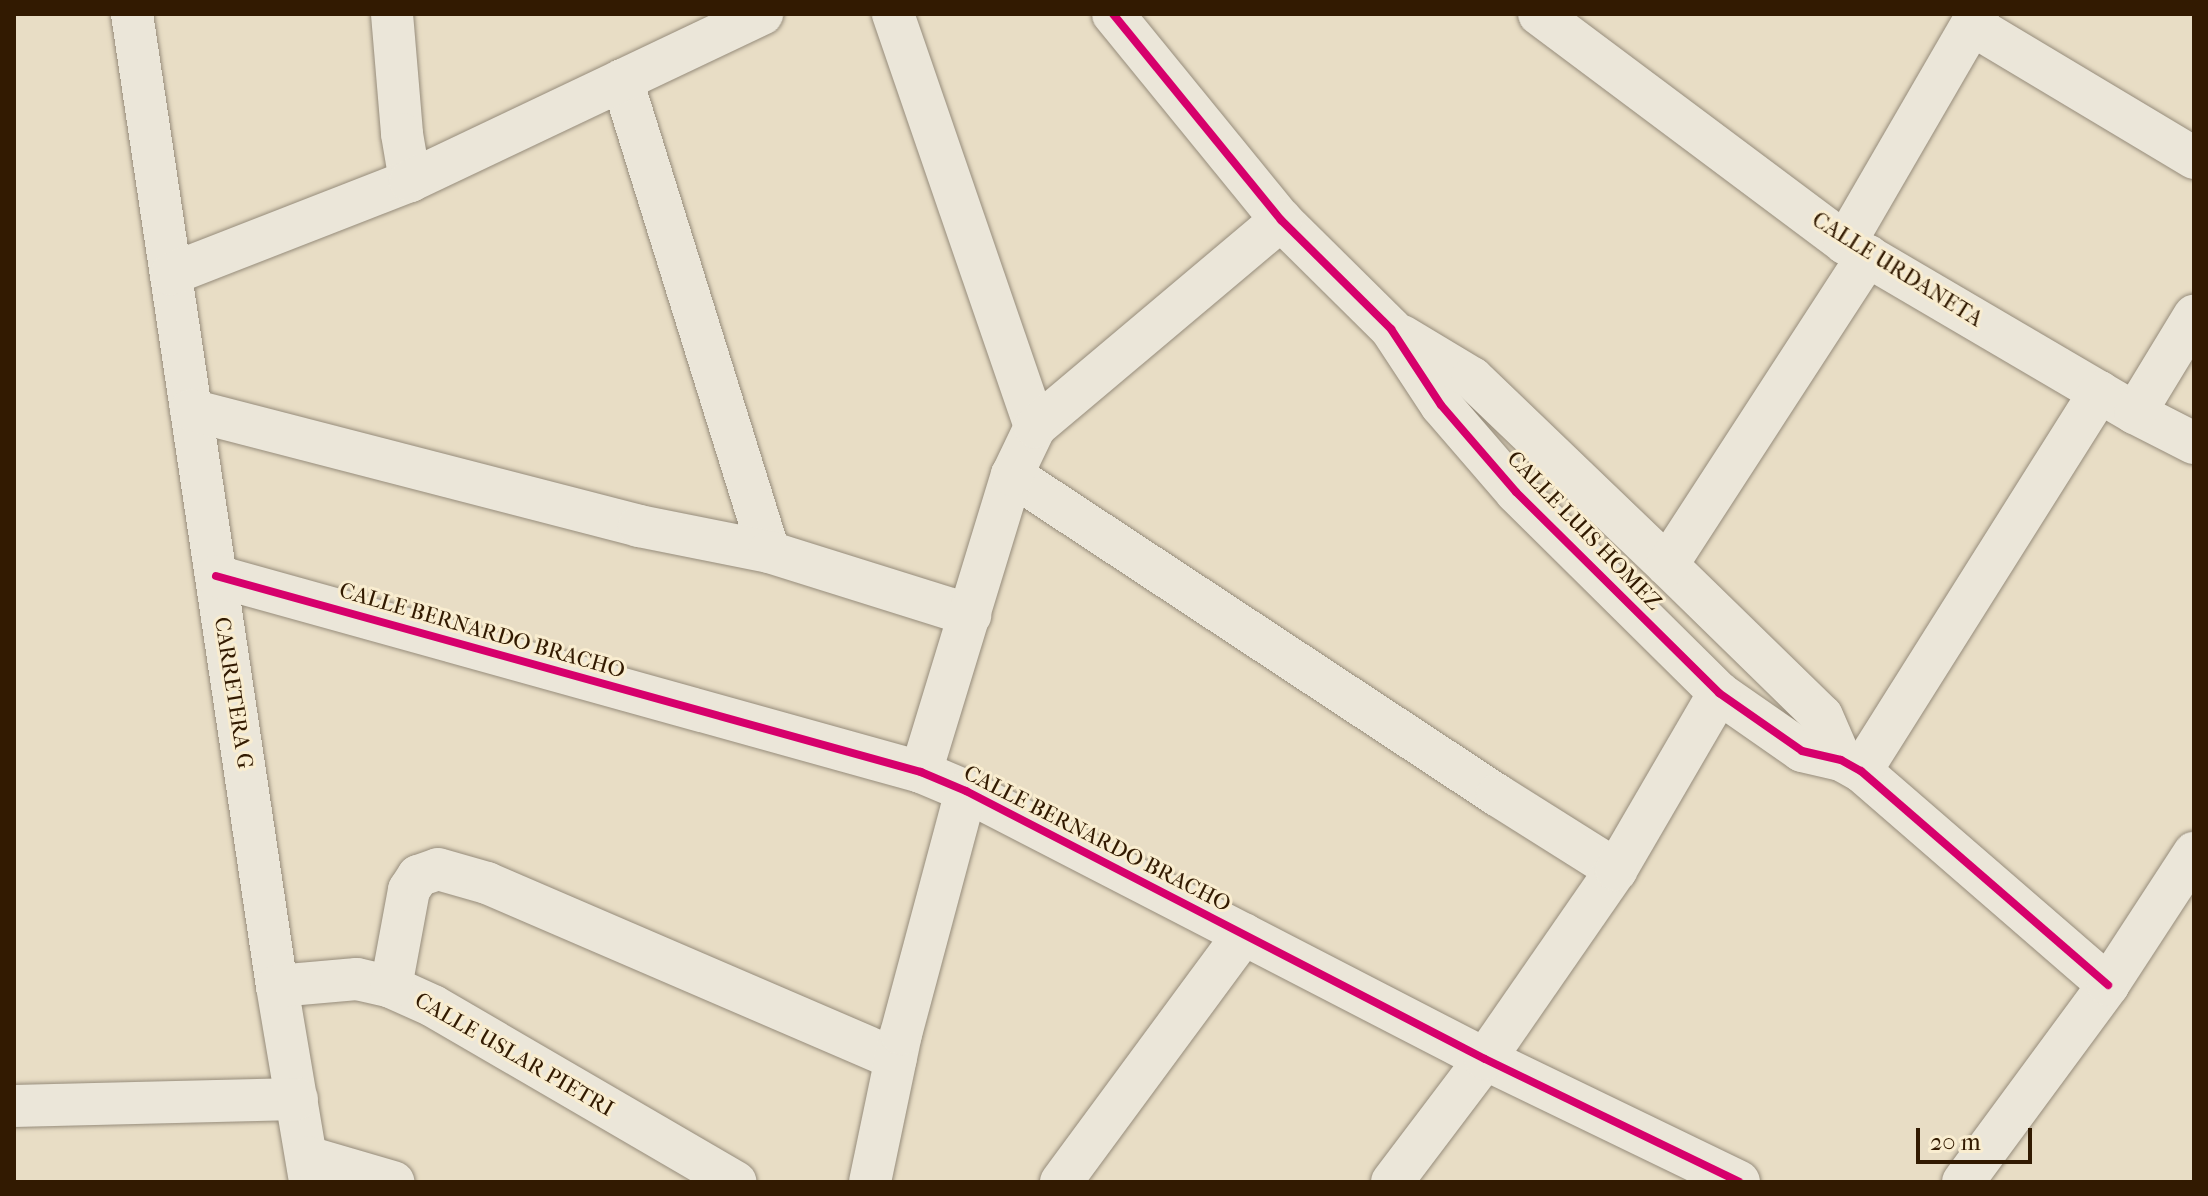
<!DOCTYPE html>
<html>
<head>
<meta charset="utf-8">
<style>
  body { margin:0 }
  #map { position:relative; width:2208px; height:1196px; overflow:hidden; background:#e8ddc5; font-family:"IM FELL French Canon",serif }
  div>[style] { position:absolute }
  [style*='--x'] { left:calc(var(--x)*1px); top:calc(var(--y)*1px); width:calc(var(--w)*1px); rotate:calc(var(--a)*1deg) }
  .roads { filter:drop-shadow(0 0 2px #968c7b) drop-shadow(0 0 2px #968c7b) }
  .street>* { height:42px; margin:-21px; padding:0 21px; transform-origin:21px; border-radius:21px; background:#ebe6d9 }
  .cycleway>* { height:8px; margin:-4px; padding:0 4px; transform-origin:4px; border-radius:4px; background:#d6006c }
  span { translate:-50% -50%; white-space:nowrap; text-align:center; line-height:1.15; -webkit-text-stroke:6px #f9edd0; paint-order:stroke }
  .street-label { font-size:22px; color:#321a01 }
  .frame { position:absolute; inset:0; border:16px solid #321a01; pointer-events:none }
  .scale { position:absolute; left:1916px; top:1128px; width:116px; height:36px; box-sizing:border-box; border:4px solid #321a01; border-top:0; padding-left:10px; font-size:24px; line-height:28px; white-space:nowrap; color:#321a01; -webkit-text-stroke:6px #f9edd0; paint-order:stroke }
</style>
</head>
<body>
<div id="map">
  <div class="roads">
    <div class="street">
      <i style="--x:132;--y:14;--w:983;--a:81.52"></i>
      <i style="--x:277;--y:986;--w:199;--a:80.4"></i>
      <i style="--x:392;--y:14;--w:120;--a:85.2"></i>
      <i style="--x:402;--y:134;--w:48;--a:80.3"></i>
      <i style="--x:893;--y:14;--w:437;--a:71"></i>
      <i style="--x:1113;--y:14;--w:266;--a:50.8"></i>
      <i style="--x:1281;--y:220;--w:155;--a:44.7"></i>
      <i style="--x:1391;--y:329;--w:91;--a:56.7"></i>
      <i style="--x:1441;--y:405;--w:115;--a:49.2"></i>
      <i style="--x:1516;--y:492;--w:286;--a:44.7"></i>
      <i style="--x:1719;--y:693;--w:101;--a:34.9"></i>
      <i style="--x:1802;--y:751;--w:40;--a:13"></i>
      <i style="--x:1841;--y:760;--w:23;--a:29"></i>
      <i style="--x:1861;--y:771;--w:327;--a:40.9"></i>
      <i style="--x:1539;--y:14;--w:382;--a:36.8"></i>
      <i style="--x:1845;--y:243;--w:336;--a:30.4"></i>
      <i style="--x:2135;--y:413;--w:66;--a:27"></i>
      <i style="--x:1972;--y:25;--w:259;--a:30.9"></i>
      <i style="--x:622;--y:80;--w:494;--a:72.7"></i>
      <i style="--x:1845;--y:243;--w:265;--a:-59.9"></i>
      <i style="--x:171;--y:274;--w:256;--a:-21.3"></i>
      <i style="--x:410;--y:181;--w:390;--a:-25.4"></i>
      <i style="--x:1402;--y:336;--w:82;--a:31"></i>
      <i style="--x:1472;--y:378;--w:270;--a:43.8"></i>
      <i style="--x:1667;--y:565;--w:216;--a:44.3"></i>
      <i style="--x:1822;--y:716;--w:48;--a:66.6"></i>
      <i style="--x:191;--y:410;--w:463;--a:14.5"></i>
      <i style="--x:639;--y:526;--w:133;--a:11.3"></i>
      <i style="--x:769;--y:552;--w:211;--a:17.4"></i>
      <i style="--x:2135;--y:413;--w:114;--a:-58.7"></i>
      <i style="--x:1012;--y:475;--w:581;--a:33.42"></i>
      <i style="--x:1497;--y:795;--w:141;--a:32.2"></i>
      <i style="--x:1667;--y:565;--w:369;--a:-57"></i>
      <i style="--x:216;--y:576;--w:732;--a:15.54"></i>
      <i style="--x:921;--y:772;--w:49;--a:22.9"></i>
      <i style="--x:966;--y:791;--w:584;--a:27.31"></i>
      <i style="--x:1485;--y:1059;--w:282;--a:25.8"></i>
      <i style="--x:1861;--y:771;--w:448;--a:-57.8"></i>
      <i style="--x:921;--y:772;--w:311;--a:-73"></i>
      <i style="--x:1012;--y:475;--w:53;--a:-64.4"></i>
      <i style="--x:1035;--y:427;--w:322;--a:-40.1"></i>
      <i style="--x:277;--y:986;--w:80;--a:-5"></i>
      <i style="--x:357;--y:979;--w:35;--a:13"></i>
      <i style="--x:391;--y:987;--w:46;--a:24.3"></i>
      <i style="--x:433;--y:1006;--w:350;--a:30.2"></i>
      <i style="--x:391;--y:987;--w:99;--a:-79.5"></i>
      <i style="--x:409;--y:890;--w:17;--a:-57"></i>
      <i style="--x:418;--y:876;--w:21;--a:-19"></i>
      <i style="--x:438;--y:869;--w:51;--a:15.9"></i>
      <i style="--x:487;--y:883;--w:445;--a:23.3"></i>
      <i style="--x:14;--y:1106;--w:283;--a:-1.4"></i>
      <i style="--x:307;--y:1157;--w:90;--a:16.2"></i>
      <i style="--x:870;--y:1182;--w:151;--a:-78.2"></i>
      <i style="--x:901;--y:1034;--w:252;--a:-75"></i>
      <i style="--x:1061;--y:1182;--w:308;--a:-53.6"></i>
      <i style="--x:1392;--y:1182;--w:154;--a:-52.9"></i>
      <i style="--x:1485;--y:1059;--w:230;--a:-55.3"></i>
      <i style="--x:1616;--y:870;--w:205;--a:-59.8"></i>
      <i style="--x:1963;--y:1182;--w:245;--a:-53.6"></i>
      <i style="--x:2108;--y:985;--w:158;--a:-56.9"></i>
    </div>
  </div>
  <div class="cycleway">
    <i style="--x:1113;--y:14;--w:266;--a:50.8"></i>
    <i style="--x:1281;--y:220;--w:155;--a:44.7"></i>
    <i style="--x:1391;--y:329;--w:91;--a:56.7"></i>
    <i style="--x:1441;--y:405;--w:115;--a:49.2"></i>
    <i style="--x:1516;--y:492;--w:286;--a:44.7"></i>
    <i style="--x:1719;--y:693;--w:101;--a:34.9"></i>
    <i style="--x:1802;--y:751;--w:40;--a:13"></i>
    <i style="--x:1841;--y:760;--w:23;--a:29"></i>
    <i style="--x:1861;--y:771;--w:327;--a:40.9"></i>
    <i style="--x:216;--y:576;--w:732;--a:15.54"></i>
    <i style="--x:921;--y:772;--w:49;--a:22.9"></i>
    <i style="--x:966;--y:791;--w:584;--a:27.31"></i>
    <i style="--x:1485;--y:1059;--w:282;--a:25.8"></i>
  </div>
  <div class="street-label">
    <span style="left:1897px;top:270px;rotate:32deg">CALLE URDANETA</span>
    <span style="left:1584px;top:531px;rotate:46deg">CALLE LUIS HOMEZ</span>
    <span style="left:482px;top:631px;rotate:16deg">CALLE BERNARDO BRACHO</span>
    <span style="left:233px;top:693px;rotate:81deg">CARRETERA G</span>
    <span style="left:1097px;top:839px;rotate:27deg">CALLE BERNARDO BRACHO</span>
    <span style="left:514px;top:1055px;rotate:30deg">CALLE USLAR PIETRI</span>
  </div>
  <div class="frame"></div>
  <div class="scale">20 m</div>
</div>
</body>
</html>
